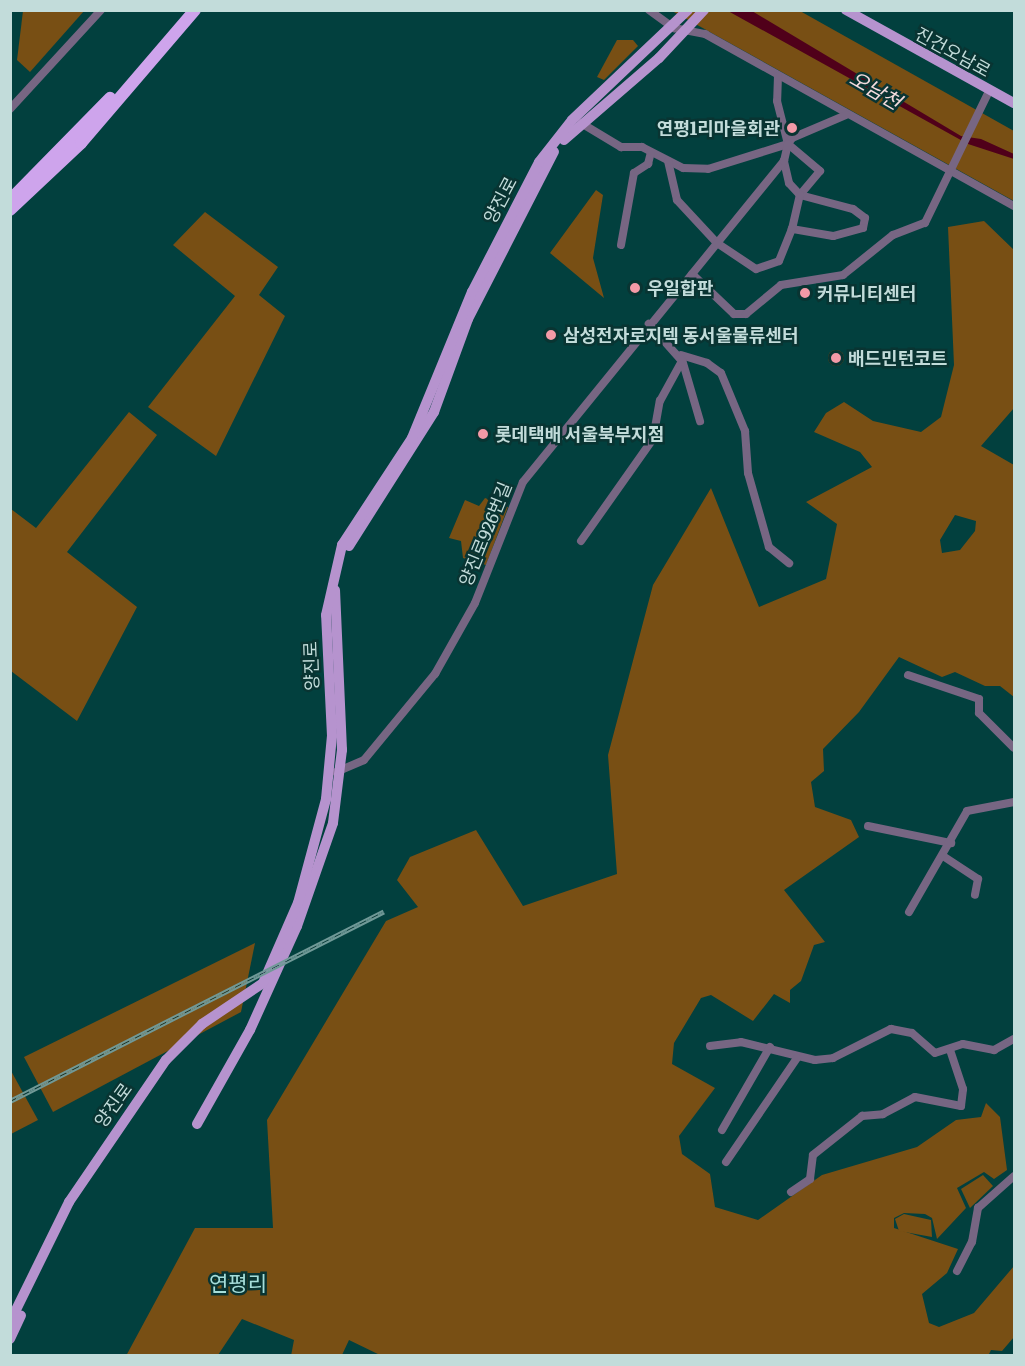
<!DOCTYPE html>
<html>
<head>
<meta charset="utf-8">
<style>
  body { margin:0 }
  #map { position:relative; width:1025px; height:1366px; overflow:hidden; background:#02403e; font-family:Literata,"Noto Sans KR",serif }
  div>[style] { position:absolute }
  [style*='--x'] { left:calc(var(--x)*1px); top:calc(var(--y)*1px); width:calc(var(--w)*1px); rotate:calc(var(--a)*1deg) }
  .green>* { inset:0; background:#784f14 }
  .round { border-radius:50% }
  .water>* { inset:0; background:#50001a }
  .minor>* { height:8px; margin:-4px; padding:0 4px; transform-origin:4px; border-radius:4px; background:#776683 }
  .major>* { height:10px; margin:-5px; padding:0 5px; transform-origin:5px; border-radius:5px; background:#b693ce }
  .highway>* { height:12px; margin:-6px; padding:0 6px; transform-origin:6px; border-radius:6px; background:#cea4ec }
  .rail>* { height:4.5px; margin-top:-2.25px; transform-origin:0; background:repeating-linear-gradient(90deg,#093432 0 7px,#709997 0 14px); box-sizing:border-box; border-block:2px solid #709997 }
  .dots>* { width:16px; height:16px; translate:-50% -50%; box-sizing:border-box; border:3px solid #093432; border-radius:50% }
  span { translate:-50% -50%; white-space:nowrap; text-align:center; line-height:1.15; -webkit-text-stroke:5px #093432; paint-order:stroke }
  .street-label { font-size:18px; color:#c2dcda }
  .poi-label { font-size:18px; color:#c2dcda; font-weight:700 }
  .right { translate:-100% -50%; text-align:right }
  .left { translate:0 -50%; text-align:left }
  .water-label { font-size:20px; color:#f4dbdd; font-style:italic }
  .quarter-label { font-size:21px; color:#a6deda }
  .frame { position:absolute; inset:0; border:12px solid #c2dcda; pointer-events:none }
</style>
</head>
<body>
<div id="map">
  <div class="green">
    <i style="clip-path:polygon(23px 11px,84px 11px,30px 72px,17px 60px)"></i>
    <i style="clip-path:polygon(672px 11px,800px 11px,1014px 131px,1014px 201px)"></i>
    <i style="clip-path:polygon(617px 40px,633px 40px,638px 46px,604px 80px,597px 77px)"></i>
    <i style="clip-path:polygon(596px 190px,603px 195px,593px 258px,604px 298px,550px 253px)"></i>
    <i style="clip-path:polygon(205px 212px,278px 267px,259px 295px,285px 316px,216px 456px,148px 407px,235px 296px,173px 245px)"></i>
    <i style="clip-path:polygon(evenodd,984px 221px,1014px 250px,1014px 408px,981px 446px,1014px 465px,1014px 697px,1000px 686px,985px 686px,955px 672px,942px 677px,899px 657px,859px 712px,823px 749px,824px 771px,811px 782px,815px 807px,851px 820px,859px 837px,784px 890px,825px 942px,814px 945px,801px 981px,790px 990px,790px 1003px,774px 994px,753px 1021px,711px 995px,701px 998px,674px 1043px,672px 1064px,715px 1088px,679px 1136px,682px 1154px,710px 1174px,715px 1207px,758px 1220px,822px 1175px,917px 1147px,956px 1120px,981px 1117px,986px 1103px,1000px 1117px,1007px 1170px,994px 1179px,984px 1172px,957px 1188px,966px 1208px,937px 1239px,932px 1218px,925px 1214px,904px 1213px,894px 1218px,894px 1228px,958px 1249px,947px 1273px,922px 1294px,929px 1323px,939px 1327px,974px 1313px,1014px 1266px,1014px 1337px,1002px 1351px,991px 1350px,988px 1356px,382px 1356px,349px 1340px,342px 1355px,291px 1356px,294px 1340px,242px 1319px,218px 1355px,126px 1356px,195px 1228px,273px 1228px,267px 1120px,386px 921px,418px 907px,397px 880px,410px 857px,476px 830px,523px 906px,617px 874px,608px 755px,653px 585px,711px 488px,759px 607px,826px 579px,837px 524px,806px 502px,872px 467px,860px 452px,814px 432px,826px 413px,844px 402px,873px 421px,921px 432px,941px 417px,954px 365px,948px 227px,984px 221px,955px 515px,976px 521px,975px 531px,960px 550px,942px 553px,940px 540px,955px 515px)"></i>
    <i class="round" style="left:828px;top:350px;width:16px;height:16px"></i>
    <i style="clip-path:polygon(129px 412px,157px 435px,67px 552px,137px 607px,77px 721px,11px 671px,11px 509px,36px 528px)"></i>
    <i style="clip-path:polygon(485px 498px,508px 507px,486px 565px,463px 558px,461px 541px,449px 538px,465px 500px,479px 506px)"></i>
    <i style="clip-path:polygon(255px 943px,241px 1012px,53px 1112px,24px 1057px)"></i>
    <i style="clip-path:polygon(10px 1069px,38px 1120px,11px 1134px,10px 1134px)"></i>
    <i style="clip-path:polygon(983px 1175px,993px 1186px,970px 1208px,961px 1189px)"></i>
    <i style="clip-path:polygon(904px 1214px,931px 1220px,932px 1237px,899px 1231px,895px 1219px)"></i>
  </div>
  <div class="water">
    <i style="clip-path:polygon(728px 11px,752px 11px,961px 136px,981px 139px,1014px 154px,1014px 159px,968px 144px)"></i>
  </div>
  <div class="minor">
    <i style="--x:649;--y:10;--w:31;--a:36"></i>
    <i style="--x:674;--y:28;--w:32;--a:11"></i>
    <i style="--x:705;--y:34;--w:354;--a:29.1"></i>
    <i style="--x:778;--y:76;--w:25;--a:92"></i>
    <i style="--x:777;--y:101;--w:44;--a:75.7"></i>
    <i style="--x:788;--y:144;--w:42;--a:40.2"></i>
    <i style="--x:820;--y:171;--w:31;--a:130"></i>
    <i style="--x:800;--y:195;--w:55;--a:14.8"></i>
    <i style="--x:853;--y:209;--w:15;--a:37"></i>
    <i style="--x:865;--y:218;--w:10;--a:101"></i>
    <i style="--x:863;--y:228;--w:31;--a:165"></i>
    <i style="--x:833;--y:236;--w:42;--a:-170.3"></i>
    <i style="--x:10;--y:109;--w:134;--a:-47.4"></i>
    <i style="--x:581;--y:123;--w:47;--a:31"></i>
    <i style="--x:621;--y:147;--w:21;--a:0"></i>
    <i style="--x:642;--y:147;--w:46;--a:27.1"></i>
    <i style="--x:683;--y:168;--w:25;--a:2"></i>
    <i style="--x:708;--y:169;--w:84;--a:-17.4"></i>
    <i style="--x:788;--y:144;--w:7;--a:-56"></i>
    <i style="--x:792;--y:138;--w:59;--a:-23.1"></i>
    <i style="--x:668;--y:161;--w:40;--a:77"></i>
    <i style="--x:677;--y:200;--w:59;--a:47.1"></i>
    <i style="--x:717;--y:243;--w:47;--a:33.7"></i>
    <i style="--x:756;--y:269;--w:24;--a:-19"></i>
    <i style="--x:779;--y:261;--w:35;--a:-68"></i>
    <i style="--x:792;--y:229;--w:35;--a:-77"></i>
    <i style="--x:800;--y:195;--w:16;--a:-133"></i>
    <i style="--x:789;--y:183;--w:23;--a:-103"></i>
    <i style="--x:621;--y:245;--w:73;--a:-79.8"></i>
    <i style="--x:634;--y:173;--w:17;--a:-33"></i>
    <i style="--x:648;--y:164;--w:12;--a:-76"></i>
    <i style="--x:692;--y:274;--w:58;--a:43.6"></i>
    <i style="--x:734;--y:314;--w:12;--a:0"></i>
    <i style="--x:746;--y:314;--w:45;--a:-39.6"></i>
    <i style="--x:781;--y:285;--w:63;--a:-9.2"></i>
    <i style="--x:843;--y:275;--w:64;--a:-38.7"></i>
    <i style="--x:893;--y:235;--w:34;--a:-21"></i>
    <i style="--x:925;--y:223;--w:147;--a:-64.1"></i>
    <i style="--x:681;--y:355;--w:27;--a:17"></i>
    <i style="--x:707;--y:363;--w:17;--a:36"></i>
    <i style="--x:721;--y:373;--w:63;--a:67.5"></i>
    <i style="--x:745;--y:431;--w:42;--a:85.9"></i>
    <i style="--x:748;--y:473;--w:77;--a:74.2"></i>
    <i style="--x:769;--y:547;--w:26;--a:39"></i>
    <i style="--x:681;--y:356;--w:68;--a:73.7"></i>
    <i style="--x:581;--y:541;--w:125;--a:-54.8"></i>
    <i style="--x:653;--y:439;--w:39;--a:-80"></i>
    <i style="--x:660;--y:401;--w:46;--a:-61.2"></i>
    <i style="--x:682;--y:361;--w:50;--a:-131.7"></i>
    <i style="--x:908;--y:675;--w:75;--a:18.7"></i>
    <i style="--x:979;--y:699;--w:14;--a:90"></i>
    <i style="--x:979;--y:713;--w:49;--a:45"></i>
    <i style="--x:336;--y:772;--w:30;--a:-23"></i>
    <i style="--x:364;--y:760;--w:112;--a:-50.5"></i>
    <i style="--x:435;--y:674;--w:81;--a:-60.6"></i>
    <i style="--x:475;--y:603;--w:130;--a:-68.4"></i>
    <i style="--x:523;--y:482;--w:414;--a:-50.9"></i>
    <i style="--x:784;--y:161;--w:17;--a:-77"></i>
    <i style="--x:868;--y:826;--w:85;--a:11.6"></i>
    <i style="--x:943;--y:856;--w:42;--a:33.3"></i>
    <i style="--x:978;--y:879;--w:16;--a:101"></i>
    <i style="--x:909;--y:912;--w:116;--a:-60.1"></i>
    <i style="--x:967;--y:811;--w:48;--a:-10.8"></i>
    <i style="--x:710;--y:1046;--w:31;--a:-7"></i>
    <i style="--x:741;--y:1042;--w:76;--a:13.7"></i>
    <i style="--x:815;--y:1060;--w:18;--a:-6"></i>
    <i style="--x:833;--y:1058;--w:65;--a:-26.6"></i>
    <i style="--x:891;--y:1029;--w:21;--a:11"></i>
    <i style="--x:912;--y:1033;--w:30;--a:41"></i>
    <i style="--x:935;--y:1053;--w:29;--a:-18"></i>
    <i style="--x:963;--y:1044;--w:32;--a:11"></i>
    <i style="--x:994;--y:1050;--w:23;--a:-29"></i>
    <i style="--x:722;--y:1130;--w:96;--a:-60"></i>
    <i style="--x:726;--y:1162;--w:126;--a:-55.7"></i>
    <i style="--x:791;--y:1192;--w:23;--a:-34"></i>
    <i style="--x:810;--y:1179;--w:24;--a:-83"></i>
    <i style="--x:813;--y:1155;--w:63;--a:-38.5"></i>
    <i style="--x:862;--y:1116;--w:21;--a:-5"></i>
    <i style="--x:883;--y:1114;--w:36;--a:-28"></i>
    <i style="--x:915;--y:1097;--w:47;--a:11.1"></i>
    <i style="--x:961;--y:1106;--w:17;--a:-83"></i>
    <i style="--x:963;--y:1089;--w:41;--a:-108.4"></i>
    <i style="--x:957;--y:1271;--w:33;--a:-63"></i>
    <i style="--x:972;--y:1242;--w:35;--a:-80"></i>
    <i style="--x:978;--y:1208;--w:48;--a:-41.6"></i>
  </div>
  <div class="major">
    <i style="--x:846;--y:10;--w:192;--a:29"></i>
    <i style="--x:564;--y:140;--w:125;--a:-40.8"></i>
    <i style="--x:659;--y:58;--w:66;--a:-46.8"></i>
    <i style="--x:349;--y:546;--w:159;--a:-57.6"></i>
    <i style="--x:434;--y:412;--w:99;--a:-69.9"></i>
    <i style="--x:468;--y:319;--w:188;--a:-62.8"></i>
    <i style="--x:197;--y:1124;--w:108;--a:-60.6"></i>
    <i style="--x:250;--y:1030;--w:114;--a:-65.7"></i>
    <i style="--x:297;--y:926;--w:109;--a:-70.7"></i>
    <i style="--x:333;--y:823;--w:74;--a:-83"></i>
    <i style="--x:342;--y:750;--w:160;--a:-92.5"></i>
    <i style="--x:10;--y:1322;--w:134;--a:-63.8"></i>
    <i style="--x:69;--y:1202;--w:172;--a:-55.7"></i>
    <i style="--x:166;--y:1060;--w:51;--a:-45"></i>
    <i style="--x:202;--y:1024;--w:73;--a:-33.9"></i>
    <i style="--x:263;--y:983;--w:87;--a:-66.4"></i>
    <i style="--x:298;--y:903;--w:108;--a:-74.9"></i>
    <i style="--x:326;--y:799;--w:63;--a:-84.6"></i>
    <i style="--x:332;--y:736;--w:121;--a:-92.8"></i>
    <i style="--x:326;--y:615;--w:72;--a:-77.1"></i>
    <i style="--x:342;--y:545;--w:128;--a:-56.8"></i>
    <i style="--x:412;--y:438;--w:158;--a:-67.7"></i>
    <i style="--x:472;--y:292;--w:146;--a:-62.7"></i>
    <i style="--x:539;--y:162;--w:53;--a:-51.8"></i>
    <i style="--x:572;--y:120;--w:160;--a:-43.5"></i>
    <i style="--x:10;--y:1339;--w:26;--a:-65"></i>
  </div>
  <div class="highway">
    <i style="--x:10;--y:200;--w:143;--a:-45.6"></i>
    <i style="--x:10;--y:210;--w:98;--a:-43.3"></i>
    <i style="--x:81;--y:143;--w:175;--a:-49.4"></i>
  </div>
  <div class="rail">
    <i style="--x:10;--y:1101;--w:419;--a:-26.9"></i>
  </div>
  <div class="dots">
    <i style="left:792px;top:128px;background:#f49aa7"></i>
    <i style="left:635px;top:288px;background:#f49aa7"></i>
    <i style="left:805px;top:293px;background:#f49aa7"></i>
    <i style="left:551px;top:335px;background:#f49aa7"></i>
    <i style="left:836px;top:358px;background:#f49aa7"></i>
    <i style="left:483px;top:434px;background:#f49aa7"></i>
  </div>
  <div class="street-label">
    <span style="left:953px;top:52px;rotate:29deg">진건오남로</span>
    <span style="left:500px;top:200px;rotate:-62deg">양진로</span>
    <span style="left:485px;top:534px;rotate:-68deg">양진로926번길</span>
    <span style="left:311px;top:666px;rotate:-92deg">양진로</span>
    <span style="left:113px;top:1105px;rotate:-54deg">양진로</span>
  </div>
  <div class="poi-label">
    <span class="right" style="left:780px;top:128px">연평1리마을회관</span>
    <span class="left" style="left:647px;top:288px">우일합판</span>
    <span class="left" style="left:817px;top:293px">커뮤니티센터</span>
    <span class="left" style="left:563px;top:335px">삼성전자로지텍 동서울물류센터</span>
    <span class="left" style="left:848px;top:358px">배드민턴코트</span>
    <span class="left" style="left:495px;top:434px">롯데택배 서울북부지점</span>
  </div>
  <div class="water-label">
    <span style="left:876px;top:89px;rotate:30deg">오남천</span>
  </div>
  <div class="quarter-label">
    <span style="left:238px;top:1282px">연평리</span>
  </div>
  <div class="frame"></div>
</div>
</body>
</html>
